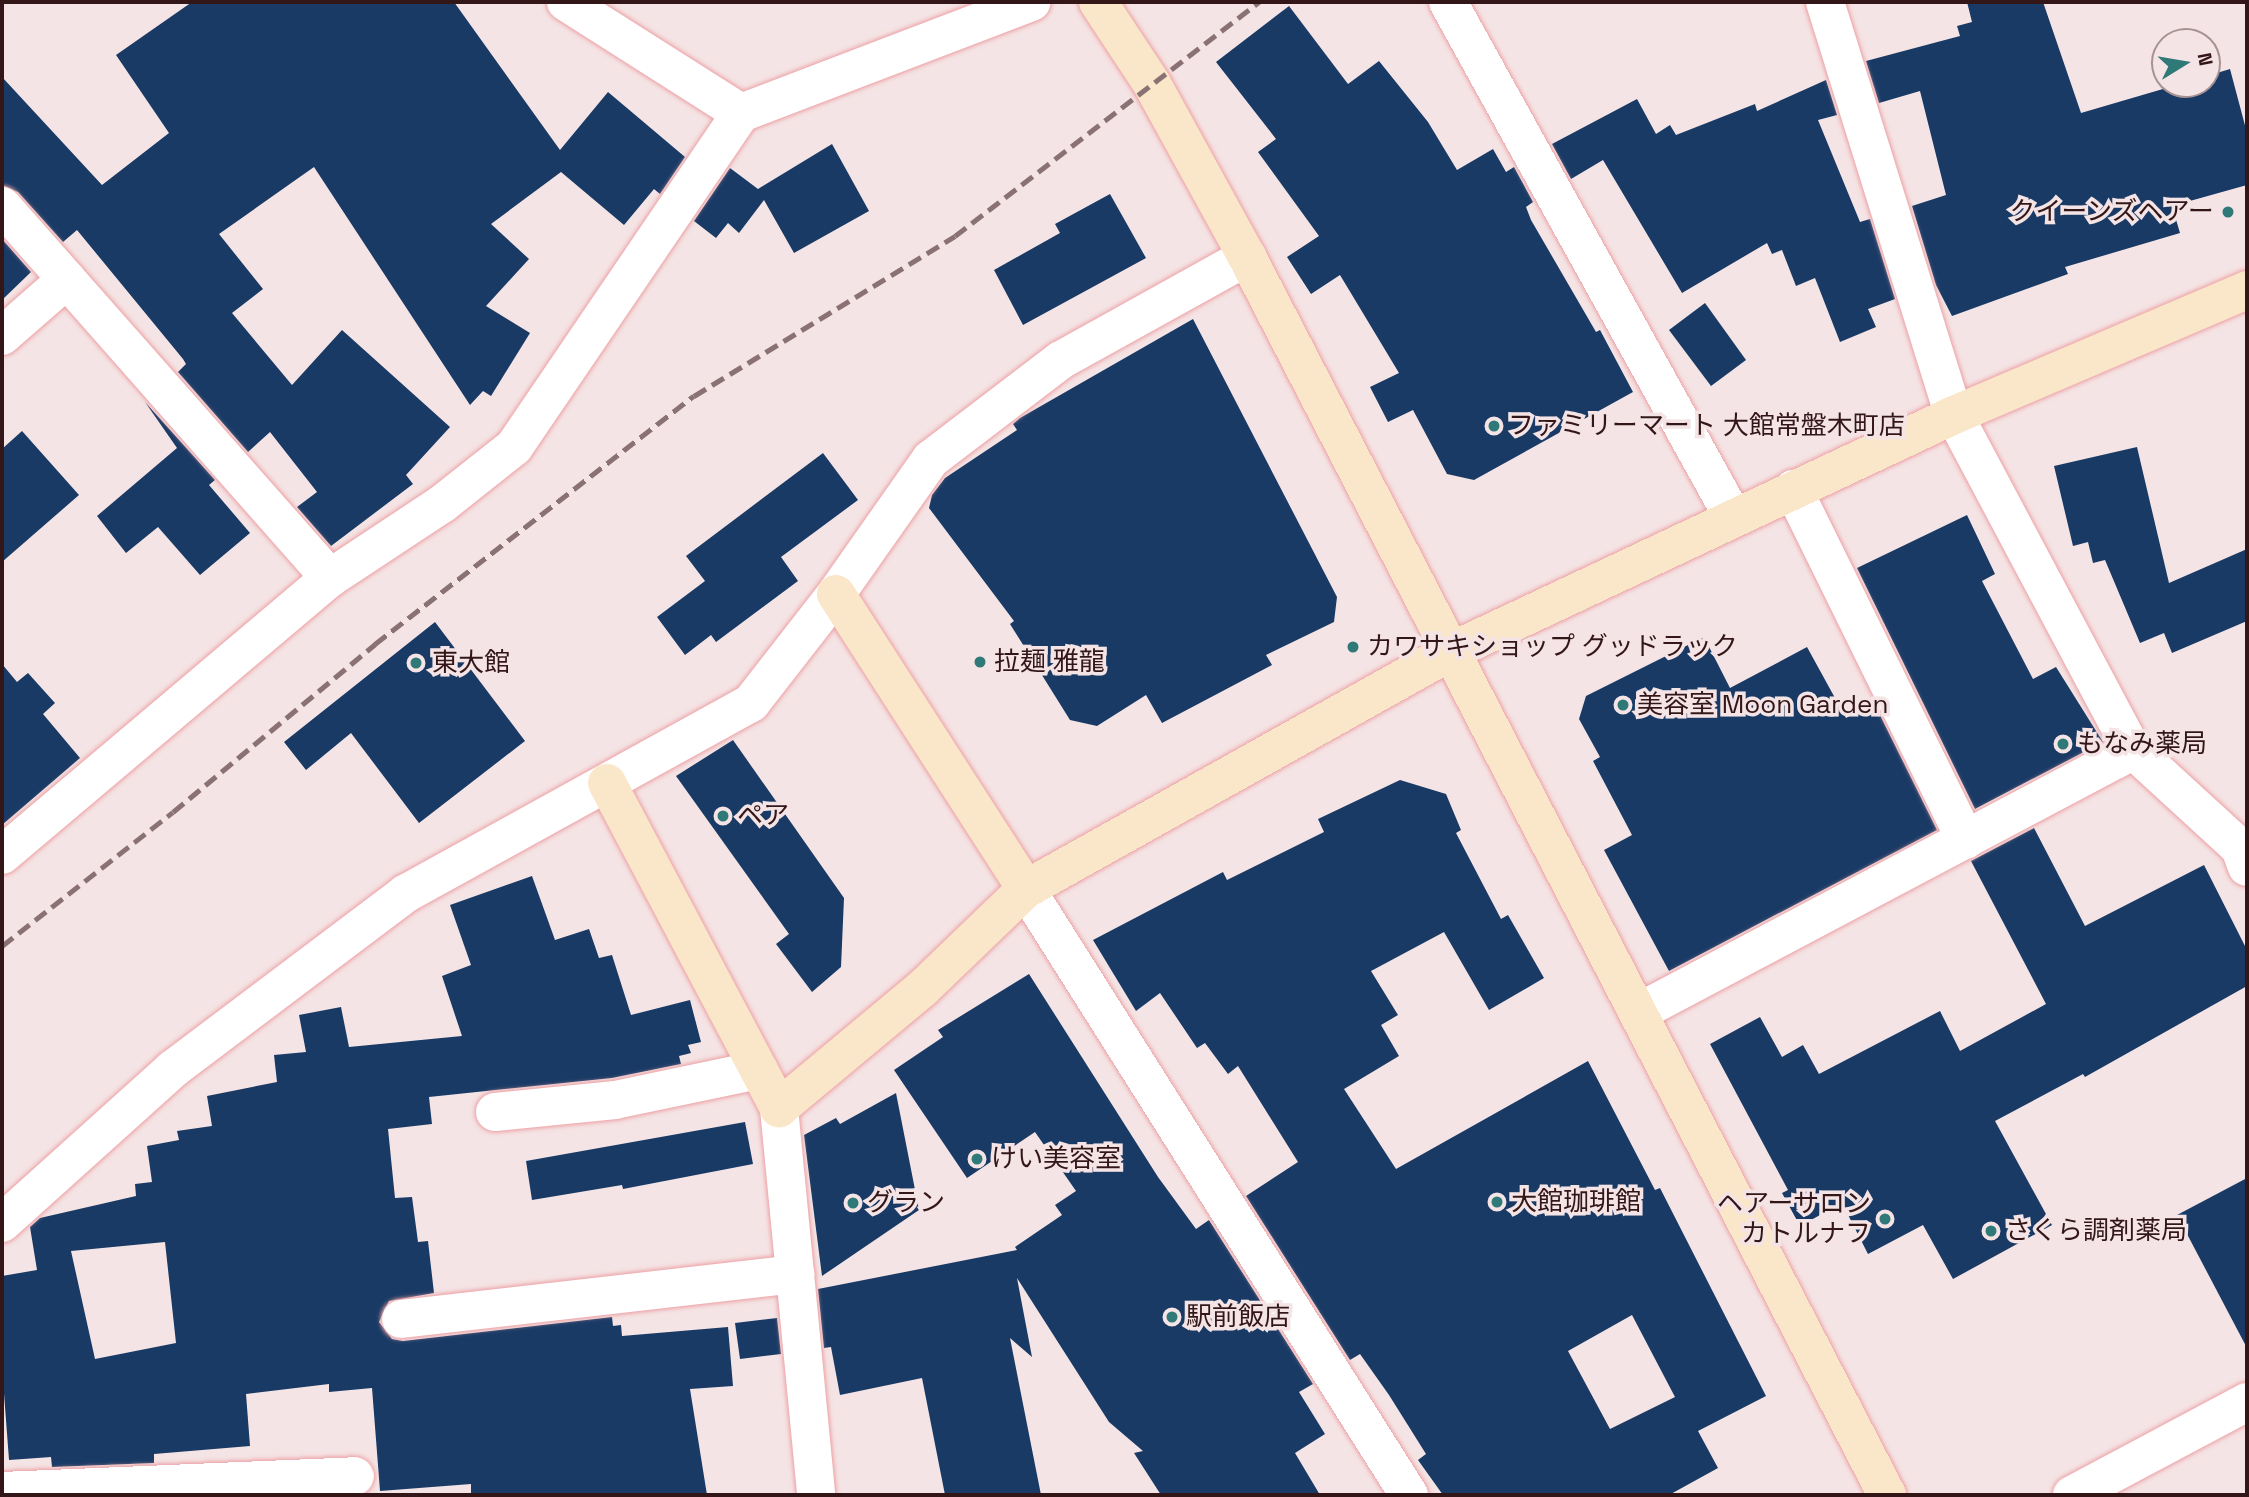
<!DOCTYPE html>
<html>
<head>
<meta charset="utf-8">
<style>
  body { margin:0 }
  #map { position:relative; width:2249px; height:1497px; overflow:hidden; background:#f5e4e5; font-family:"Space Grotesk","Noto Sans JP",sans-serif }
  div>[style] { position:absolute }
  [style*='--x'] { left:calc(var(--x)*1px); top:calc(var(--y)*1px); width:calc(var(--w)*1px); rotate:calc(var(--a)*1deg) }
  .building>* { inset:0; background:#183a65 }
  .roads { filter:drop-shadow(0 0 2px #eca1a5) drop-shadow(0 0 2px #eca1a5) }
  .street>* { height:38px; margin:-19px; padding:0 19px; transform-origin:19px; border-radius:19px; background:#fff }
  .secondary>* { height:38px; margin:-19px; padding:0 19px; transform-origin:19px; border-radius:19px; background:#fae6c8 }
  .rail>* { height:5px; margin-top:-2.5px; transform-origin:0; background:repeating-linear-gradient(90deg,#8a7274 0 14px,transparent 0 21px) }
  .dots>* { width:19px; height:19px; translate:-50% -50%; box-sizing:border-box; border:4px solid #f5e4e5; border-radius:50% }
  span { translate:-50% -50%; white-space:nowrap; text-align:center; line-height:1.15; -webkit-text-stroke:7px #f5e4e5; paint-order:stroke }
  .poi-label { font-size:26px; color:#321618 }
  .right { translate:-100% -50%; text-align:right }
  .left { translate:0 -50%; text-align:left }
  .frame { position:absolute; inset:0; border:4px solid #321618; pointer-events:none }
  .north { position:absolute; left:2151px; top:28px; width:70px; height:70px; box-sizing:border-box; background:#f5e4e5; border:2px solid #a79293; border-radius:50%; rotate:79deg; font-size:19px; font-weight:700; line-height:28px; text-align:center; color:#321618 }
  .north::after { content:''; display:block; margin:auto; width:24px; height:32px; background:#307979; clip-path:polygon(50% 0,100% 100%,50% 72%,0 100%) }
</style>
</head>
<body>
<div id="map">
  <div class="building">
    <i style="clip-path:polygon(192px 2px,454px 2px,560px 150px,608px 92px,685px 157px,660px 194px,654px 189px,624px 225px,561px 172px,491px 224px,529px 259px,486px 306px,530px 333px,491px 396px,483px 391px,470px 405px,314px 167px,219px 234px,263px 289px,232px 313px,292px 385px,342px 330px,450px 427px,406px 475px,413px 484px,331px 546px,297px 507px,317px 492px,270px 432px,248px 452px,178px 372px,186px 364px,183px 359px,77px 230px,63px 242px,18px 192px,2px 185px,2px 77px,102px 185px,169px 133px,116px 55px)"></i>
    <i style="clip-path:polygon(1967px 2px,2043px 2px,2081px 113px,2180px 84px,2207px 84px,2207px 76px,2230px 69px,2247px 133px,2247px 185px,2172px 206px,2180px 233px,2065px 267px,2068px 274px,1952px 316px,1936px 285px,1912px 206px,1946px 195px,1920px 91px,1879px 103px,1866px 61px,1960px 36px,1957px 26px,1972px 22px)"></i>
    <i style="clip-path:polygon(1289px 6px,1348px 84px,1379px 61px,1428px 122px,1457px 170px,1493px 149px,1506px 172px,1514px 167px,1533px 202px,1526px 207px,1531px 220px,1596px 332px,1600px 330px,1633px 392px,1474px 480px,1447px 474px,1413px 410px,1388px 422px,1370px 387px,1399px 373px,1340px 275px,1311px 294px,1287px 257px,1319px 236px,1258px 152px,1276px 139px,1216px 62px)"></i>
    <i style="clip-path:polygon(1826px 80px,1837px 115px,1818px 120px,1860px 222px,1870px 219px,1895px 299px,1868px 309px,1876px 327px,1840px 342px,1815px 278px,1796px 286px,1782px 250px,1772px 254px,1767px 243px,1682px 293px,1603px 160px,1571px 179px,1552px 144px,1637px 99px,1656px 134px,1670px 125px,1676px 135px,1755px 104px,1757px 111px)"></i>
    <i style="clip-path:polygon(832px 144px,869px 211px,794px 253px,764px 200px,739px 233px,728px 223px,716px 238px,694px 221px,730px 168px,758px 189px)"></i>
    <i style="clip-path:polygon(1110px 194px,1146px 258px,1023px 325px,994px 270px,1060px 233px,1055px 224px)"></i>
    <i style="clip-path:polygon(2px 239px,31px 272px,2px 300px)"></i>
    <i style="clip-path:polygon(1705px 303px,1746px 360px,1711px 386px,1669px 330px)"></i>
    <i style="clip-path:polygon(1193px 319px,1337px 597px,1334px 622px,1266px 655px,1272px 665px,1162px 723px,1146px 695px,1097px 726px,1070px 720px,1010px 624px,1014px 621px,929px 508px,932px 495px,945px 478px,1017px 430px,1013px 424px,1020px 418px)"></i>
    <i style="clip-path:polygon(145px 402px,215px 480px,209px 485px,250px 533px,200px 575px,158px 527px,126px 553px,97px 516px,177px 448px)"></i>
    <i style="clip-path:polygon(22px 431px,79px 495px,2px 562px,2px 449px)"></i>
    <i style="clip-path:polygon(2137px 447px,2169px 583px,2247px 549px,2247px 621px,2172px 653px,2164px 633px,2140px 643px,2105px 560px,2093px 563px,2088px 542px,2073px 546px,2054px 466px)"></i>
    <i style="clip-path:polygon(823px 453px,858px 500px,781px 557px,798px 581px,716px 642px,711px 635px,685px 655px,657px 617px,705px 581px,686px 556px)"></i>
    <i style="clip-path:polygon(1967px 515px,1995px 574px,1982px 581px,2033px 679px,2056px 667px,2103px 742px,1975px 809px,1857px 568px)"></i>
    <i style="clip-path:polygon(435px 622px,525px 741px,419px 823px,351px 733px,306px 770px,284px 742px)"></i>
    <i style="clip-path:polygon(1704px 637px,1730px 688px,1807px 647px,1846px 718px,1874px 703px,1937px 830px,1669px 971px,1604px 850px,1632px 835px,1593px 761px,1600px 757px,1579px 719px,1586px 696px)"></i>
    <i style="clip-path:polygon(2px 664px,17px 682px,28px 673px,55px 703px,43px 714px,80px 758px,2px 825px)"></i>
    <i style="clip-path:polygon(733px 740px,844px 898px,841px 967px,812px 992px,776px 944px,789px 934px,676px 776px)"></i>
    <i style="clip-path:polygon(evenodd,1400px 780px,1446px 794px,1461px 830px,1456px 833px,1501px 919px,1508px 915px,1544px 978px,1489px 1010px,1444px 932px,1371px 971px,1398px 1015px,1381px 1025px,1399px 1056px,1344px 1089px,1396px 1169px,1588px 1061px,1655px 1190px,1660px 1188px,1766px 1396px,1698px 1431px,1718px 1468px,1669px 1495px,1443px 1495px,1418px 1460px,1426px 1454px,1389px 1395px,1360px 1354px,1350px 1360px,1246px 1196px,1298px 1162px,1238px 1066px,1228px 1074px,1205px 1043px,1197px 1048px,1160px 993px,1136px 1011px,1093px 940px,1223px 872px,1227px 880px,1324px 832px,1318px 819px,1400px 780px,1632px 1315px,1675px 1397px,1610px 1429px,1568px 1351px,1632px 1315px)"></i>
    <i style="clip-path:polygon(2034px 828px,2085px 926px,2204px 865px,2247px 950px,2247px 986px,2085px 1077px,2083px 1074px,1995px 1121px,2052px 1225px,1953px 1279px,1923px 1225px,1868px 1254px,1842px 1203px,1800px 1226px,1782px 1193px,1788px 1190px,1710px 1044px,1760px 1017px,1782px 1057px,1803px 1045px,1819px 1074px,1940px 1011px,1960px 1051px,2046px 1004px,1971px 861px)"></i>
    <i style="clip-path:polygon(evenodd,532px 876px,555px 940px,589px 929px,599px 958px,612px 955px,631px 1015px,690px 1000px,701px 1042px,688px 1045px,691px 1053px,679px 1056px,681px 1064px,612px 1078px,429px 1097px,432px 1124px,388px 1129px,395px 1198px,412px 1197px,418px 1242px,428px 1241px,434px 1293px,389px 1301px,379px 1322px,392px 1339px,403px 1341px,612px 1317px,613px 1326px,621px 1325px,622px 1336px,728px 1327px,733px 1386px,690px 1389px,707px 1495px,471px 1495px,471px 1484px,380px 1491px,372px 1388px,329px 1392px,329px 1384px,246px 1394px,250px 1446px,154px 1454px,154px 1463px,52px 1467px,51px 1457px,9px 1460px,2px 1367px,2px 1276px,37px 1270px,30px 1227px,40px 1218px,136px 1196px,135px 1184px,152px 1182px,147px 1146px,179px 1140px,177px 1131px,212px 1126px,207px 1096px,277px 1082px,274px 1055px,306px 1052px,299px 1015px,341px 1007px,349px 1047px,462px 1036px,442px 976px,471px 965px,450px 905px,532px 876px,165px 1242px,176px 1343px,95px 1359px,71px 1251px,165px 1242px)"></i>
    <i style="clip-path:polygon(1029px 974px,1158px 1177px,1196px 1229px,1209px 1220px,1313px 1384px,1299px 1392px,1325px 1434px,1295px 1453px,1320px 1495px,1161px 1495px,1134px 1453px,1143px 1451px,1109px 1422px,1017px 1278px,1032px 1357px,1010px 1338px,1041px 1495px,945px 1495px,922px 1378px,840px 1395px,831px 1347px,824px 1348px,818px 1289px,1017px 1250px,1015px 1247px,1062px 1215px,1055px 1205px,1076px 1191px,1035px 1132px,967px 1178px,894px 1070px,943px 1037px,938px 1030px)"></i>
    <i style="clip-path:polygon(896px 1093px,919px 1210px,822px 1276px,804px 1135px,836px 1118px,840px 1124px)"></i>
    <i style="clip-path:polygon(745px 1122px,753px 1164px,623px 1189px,622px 1185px,532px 1200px,526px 1161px)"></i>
    <i style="clip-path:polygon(2247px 1178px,2247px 1348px,2177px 1215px)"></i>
    <i style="clip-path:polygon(777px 1318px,781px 1354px,740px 1359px,735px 1323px)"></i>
  </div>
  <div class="roads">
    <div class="street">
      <i style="--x:566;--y:2;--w:207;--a:32.4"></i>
      <i style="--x:1448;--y:2;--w:589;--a:61.04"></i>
      <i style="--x:1825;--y:2;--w:433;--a:72.7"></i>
      <i style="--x:1954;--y:415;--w:377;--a:62"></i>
      <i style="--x:2131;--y:748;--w:148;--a:42.5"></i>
      <i style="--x:2240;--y:848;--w:20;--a:70"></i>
      <i style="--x:2;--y:206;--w:496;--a:48.6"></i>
      <i style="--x:2;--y:336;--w:86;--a:-41.2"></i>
      <i style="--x:1793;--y:489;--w:391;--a:63.8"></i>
      <i style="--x:2;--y:855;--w:429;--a:-40.2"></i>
      <i style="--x:330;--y:578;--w:134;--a:-33.5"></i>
      <i style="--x:442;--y:504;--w:92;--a:-38.4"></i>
      <i style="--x:514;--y:447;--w:404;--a:-55.8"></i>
      <i style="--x:741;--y:113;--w:311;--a:-20.9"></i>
      <i style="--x:1026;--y:889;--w:717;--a:57.71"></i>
      <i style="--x:1639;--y:1012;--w:560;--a:-27.89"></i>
      <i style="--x:779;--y:1108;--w:389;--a:84.5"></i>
      <i style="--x:495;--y:1112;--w:121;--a:-5.7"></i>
      <i style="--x:615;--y:1100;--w:147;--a:-11.8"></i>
      <i style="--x:2;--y:1223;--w:230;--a:-42"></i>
      <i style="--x:173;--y:1069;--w:291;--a:-37"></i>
      <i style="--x:405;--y:894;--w:395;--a:-28.9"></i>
      <i style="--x:751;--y:703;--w:138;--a:-52.1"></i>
      <i style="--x:836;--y:594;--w:165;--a:-54.9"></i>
      <i style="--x:931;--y:459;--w:163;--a:-37.3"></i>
      <i style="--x:1061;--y:360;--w:213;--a:-29"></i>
      <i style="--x:401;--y:1319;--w:397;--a:-6.5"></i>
      <i style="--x:2;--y:1491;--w:353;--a:-2.4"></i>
      <i style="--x:2072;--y:1495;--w:198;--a:-28"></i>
    </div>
    <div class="secondary">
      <i style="--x:1098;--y:2;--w:98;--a:56.6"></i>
      <i style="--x:1152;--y:84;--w:197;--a:61.2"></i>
      <i style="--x:1247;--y:257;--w:1394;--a:62.66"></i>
      <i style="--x:836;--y:594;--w:351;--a:57.2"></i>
      <i style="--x:607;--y:783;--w:368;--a:62.1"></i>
      <i style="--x:779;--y:1108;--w:187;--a:-39.8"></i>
      <i style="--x:923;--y:988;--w:143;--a:-43.9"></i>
      <i style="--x:1026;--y:889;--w:490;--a:-29.2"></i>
      <i style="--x:1454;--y:650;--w:552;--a:-25.17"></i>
      <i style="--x:1954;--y:415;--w:319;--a:-23.1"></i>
    </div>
  </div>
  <div class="rail">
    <i style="--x:2;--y:946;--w:217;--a:-38.1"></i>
    <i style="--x:173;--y:812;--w:263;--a:-39.7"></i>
    <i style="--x:375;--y:644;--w:404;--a:-37.9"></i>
    <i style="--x:694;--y:396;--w:306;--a:-31.5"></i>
    <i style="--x:955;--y:236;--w:384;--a:-37.6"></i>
  </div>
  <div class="dots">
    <i style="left:2228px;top:212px;background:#307979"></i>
    <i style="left:1494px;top:426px;background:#307979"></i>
    <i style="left:1353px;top:647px;background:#307979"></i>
    <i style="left:980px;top:662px;background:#307979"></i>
    <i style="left:416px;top:663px;background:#307979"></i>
    <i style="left:1623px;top:705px;background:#307979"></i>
    <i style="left:2063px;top:744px;background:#307979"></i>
    <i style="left:723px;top:816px;background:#307979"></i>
    <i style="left:977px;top:1159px;background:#307979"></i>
    <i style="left:1497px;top:1202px;background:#307979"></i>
    <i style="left:853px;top:1203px;background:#307979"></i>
    <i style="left:1885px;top:1219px;background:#307979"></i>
    <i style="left:1991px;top:1231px;background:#307979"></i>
    <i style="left:1172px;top:1317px;background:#307979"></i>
  </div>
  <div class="poi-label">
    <span class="right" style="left:2214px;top:212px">クイーンズヘアー</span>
    <span class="left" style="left:1508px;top:426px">ファミリーマート 大館常盤木町店</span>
    <span class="left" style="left:1367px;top:647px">カワサキショップ グッドラック</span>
    <span class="left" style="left:994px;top:662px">拉麺 雅龍</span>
    <span class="left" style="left:432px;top:663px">東大館</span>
    <span class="left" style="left:1637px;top:705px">美容室 Moon Garden</span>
    <span class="left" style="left:2077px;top:744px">もなみ薬局</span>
    <span class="left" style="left:737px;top:816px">ペア</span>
    <span class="left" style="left:991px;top:1159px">けい美容室</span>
    <span class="left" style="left:1511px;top:1202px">大館珈琲館</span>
    <span class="left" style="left:867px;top:1203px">グラン</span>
    <span class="right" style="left:1871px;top:1219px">ヘアーサロン<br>カトルナフ</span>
    <span class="left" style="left:2005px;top:1231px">さくら調剤薬局</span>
    <span class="left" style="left:1186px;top:1317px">駅前飯店</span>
  </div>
  <div class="frame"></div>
  <div class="north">N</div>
</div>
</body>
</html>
